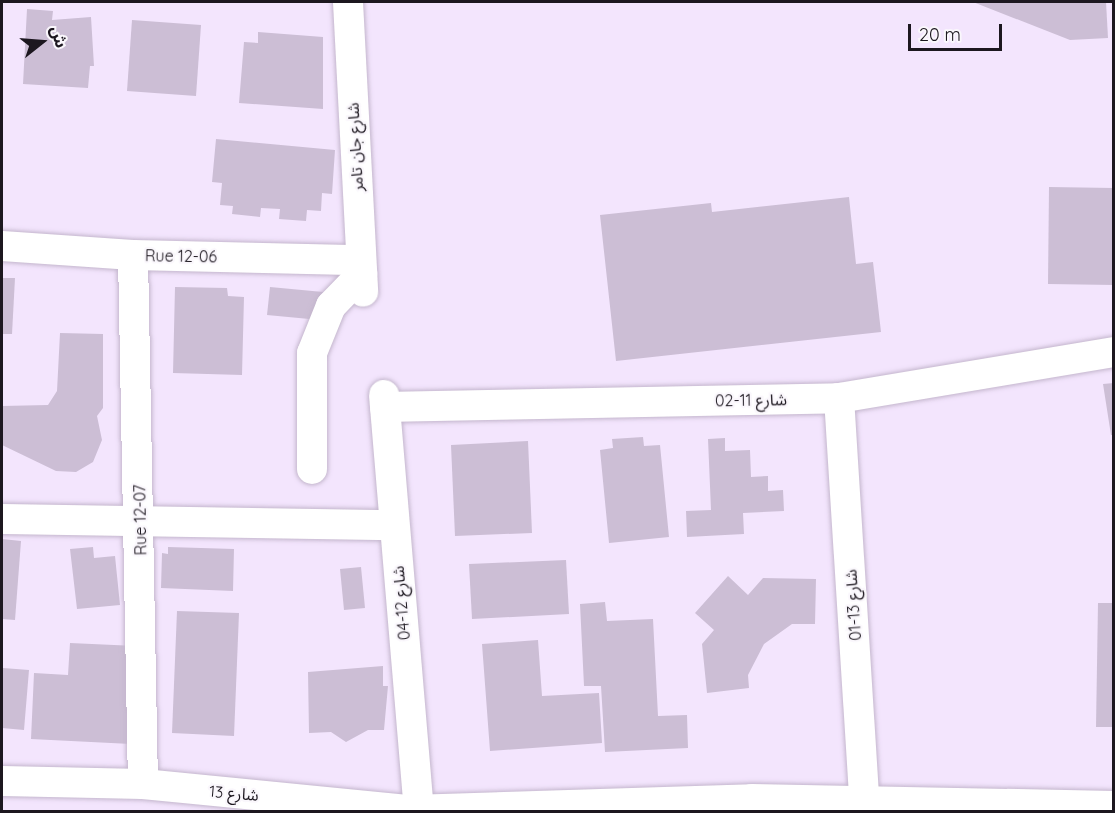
<!DOCTYPE html>
<html>
<head>
<meta charset="utf-8">
<style>
  body { margin:0 }
  #map { position:relative; width:1115px; height:813px; overflow:hidden; background:#f3e5fd; font-family:Quicksand,"Noto Sans Arabic",sans-serif }
  div>[style] { position:absolute }
  [style*='--x'] { left:calc(var(--x)*1px); top:calc(var(--y)*1px); width:calc(var(--w)*1px); rotate:calc(var(--a)*1deg) }
  .building>* { inset:0; background:#ccbed5 }
  .roads { filter:drop-shadow(0 0 2px #c4b6cd) drop-shadow(0 0 2px #c4b6cd) }
  .minor>* { height:30px; margin:-15px; padding:0 15px; transform-origin:15px; border-radius:15px; background:#fff }
  span { translate:-50% -50%; white-space:nowrap; text-align:center; line-height:1.15; -webkit-text-stroke:4.5px #faf7fc; paint-order:stroke }
  .street-label { font-size:16px; color:#1c171f }
  .frame { position:absolute; inset:0; border:3px solid #1c171f; pointer-events:none }
  .north { position:absolute; left:12px; top:12px; width:60px; height:60px; -webkit-text-stroke:4px #faf7fc; paint-order:stroke; rotate:73deg; font-size:16px; font-weight:700; line-height:24px; text-align:center; color:#1c171f }
  .north::after { content:''; display:block; margin:auto; width:21px; height:27px; background:#1c171f; clip-path:polygon(50% 0,100% 100%,50% 72%,0 100%) }
  .scale { position:absolute; left:908px; top:24px; width:94px; height:27px; box-sizing:border-box; border:3px solid #1c171f; border-top:0; padding-left:8px; font-size:18px; line-height:21px; white-space:nowrap; color:#1c171f; -webkit-text-stroke:4px #faf7fc; paint-order:stroke }
</style>
</head>
<body>
<div id="map">
  <div class="building">
    <i style="clip-path:polygon(973px 2px,1106px 2px,1108px 38px,1070px 40px)"></i>
    <i style="clip-path:polygon(27px 9px,53px 11px,52px 20px,91px 17px,94px 66px,90px 66px,88px 88px,23px 84px)"></i>
    <i style="clip-path:polygon(132px 20px,201px 25px,196px 96px,127px 91px)"></i>
    <i style="clip-path:polygon(258px 32px,323px 37px,323px 109px,239px 103px,244px 42px,258px 43px)"></i>
    <i style="clip-path:polygon(216px 139px,335px 150px,332px 194px,322px 193px,321px 211px,307px 210px,306px 221px,279px 219px,280px 209px,261px 208px,260px 217px,232px 214px,233px 206px,220px 205px,222px 183px,212px 182px)"></i>
    <i style="clip-path:polygon(1049px 187px,1114px 188px,1114px 285px,1048px 284px)"></i>
    <i style="clip-path:polygon(849px 197px,856px 264px,873px 262px,881px 332px,616px 361px,600px 215px,711px 203px,712px 212px)"></i>
    <i style="clip-path:polygon(2px 278px,15px 278px,12px 334px,2px 334px)"></i>
    <i style="clip-path:polygon(175px 287px,227px 288px,228px 296px,244px 297px,242px 375px,173px 373px)"></i>
    <i style="clip-path:polygon(270px 287px,323px 292px,320px 320px,267px 315px)"></i>
    <i style="clip-path:polygon(60px 333px,103px 334px,103px 408px,97px 416px,102px 440px,93px 462px,76px 472px,56px 471px,2px 445px,2px 406px,48px 405px,57px 391px)"></i>
    <i style="clip-path:polygon(1114px 383px,1114px 435px,1111px 435px,1103px 384px)"></i>
    <i style="clip-path:polygon(643px 437px,644px 446px,660px 445px,669px 537px,609px 543px,600px 450px,613px 448px,612px 439px)"></i>
    <i style="clip-path:polygon(725px 438px,725px 451px,750px 450px,751px 477px,768px 476px,768px 491px,783px 490px,784px 511px,743px 513px,744px 534px,687px 537px,686px 511px,711px 510px,708px 439px)"></i>
    <i style="clip-path:polygon(528px 441px,532px 533px,455px 536px,451px 445px)"></i>
    <i style="clip-path:polygon(2px 539px,21px 541px,15px 620px,2px 619px)"></i>
    <i style="clip-path:polygon(93px 547px,94px 558px,115px 556px,120px 605px,77px 609px,70px 549px)"></i>
    <i style="clip-path:polygon(168px 547px,234px 549px,233px 591px,161px 588px,162px 553px,168px 554px)"></i>
    <i style="clip-path:polygon(566px 560px,569px 614px,472px 619px,469px 564px)"></i>
    <i style="clip-path:polygon(361px 567px,365px 608px,344px 610px,340px 569px)"></i>
    <i style="clip-path:polygon(728px 576px,748px 595px,763px 578px,816px 579px,815px 624px,792px 624px,764px 644px,748px 675px,749px 688px,707px 693px,702px 644px,714px 630px,695px 613px)"></i>
    <i style="clip-path:polygon(605px 602px,607px 621px,653px 619px,658px 716px,687px 715px,688px 748px,605px 752px,601px 686px,584px 686px,580px 604px)"></i>
    <i style="clip-path:polygon(1098px 603px,1114px 603px,1114px 727px,1096px 727px)"></i>
    <i style="clip-path:polygon(177px 611px,239px 613px,234px 736px,172px 733px)"></i>
    <i style="clip-path:polygon(538px 640px,542px 696px,599px 693px,602px 743px,490px 751px,482px 644px)"></i>
    <i style="clip-path:polygon(70px 643px,136px 646px,131px 744px,31px 739px,34px 673px,68px 675px)"></i>
    <i style="clip-path:polygon(383px 666px,383px 686px,388px 686px,384px 730px,368px 730px,346px 742px,331px 732px,309px 733px,308px 672px)"></i>
    <i style="clip-path:polygon(3px 668px,29px 670px,24px 730px,2px 728px)"></i>
  </div>
  <div class="roads">
    <div class="minor">
      <i style="--x:348;--y:2;--w:290;--a:87"></i>
      <i style="--x:2;--y:246;--w:131;--a:3.9"></i>
      <i style="--x:133;--y:255;--w:228;--a:1.3"></i>
      <i style="--x:133;--y:255;--w:529;--a:88.92"></i>
      <i style="--x:384;--y:395;--w:418;--a:85.2"></i>
      <i style="--x:839;--y:398;--w:415;--a:86.4"></i>
      <i style="--x:385;--y:407;--w:454;--a:-1.1"></i>
      <i style="--x:839;--y:398;--w:279;--a:-9.5"></i>
      <i style="--x:312;--y:469;--w:116;--a:-90"></i>
      <i style="--x:312;--y:353;--w:51;--a:-68"></i>
      <i style="--x:331;--y:306;--w:45;--a:-45.9"></i>
      <i style="--x:2;--y:519;--w:392;--a:0.9"></i>
      <i style="--x:2;--y:781;--w:141;--a:1.2"></i>
      <i style="--x:143;--y:784;--w:268;--a:5.6"></i>
      <i style="--x:410;--y:810;--w:342;--a:-1.8"></i>
      <i style="--x:752;--y:799;--w:362;--a:1.1"></i>
    </div>
  </div>
  <div class="street-label">
    <span style="left:355px;top:147px;rotate:-93deg">شارع جان تامر</span>
    <span style="left:181px;top:256px;rotate:1deg">Rue 12-06</span>
    <span style="left:751px;top:400px;rotate:-1deg">شارع 11-02</span>
    <span style="left:140px;top:520px;rotate:-91deg">Rue 12-07</span>
    <span style="left:401px;top:603px;rotate:-95deg">شارع 12-04</span>
    <span style="left:853px;top:605px;rotate:-94deg">شارع 13-01</span>
    <span style="left:234px;top:793px;rotate:5deg">شارع 13</span>
  </div>
  <div class="frame"></div>
  <div class="north">ش</div>
  <div class="scale">20 m</div>
</div>
</body>
</html>
